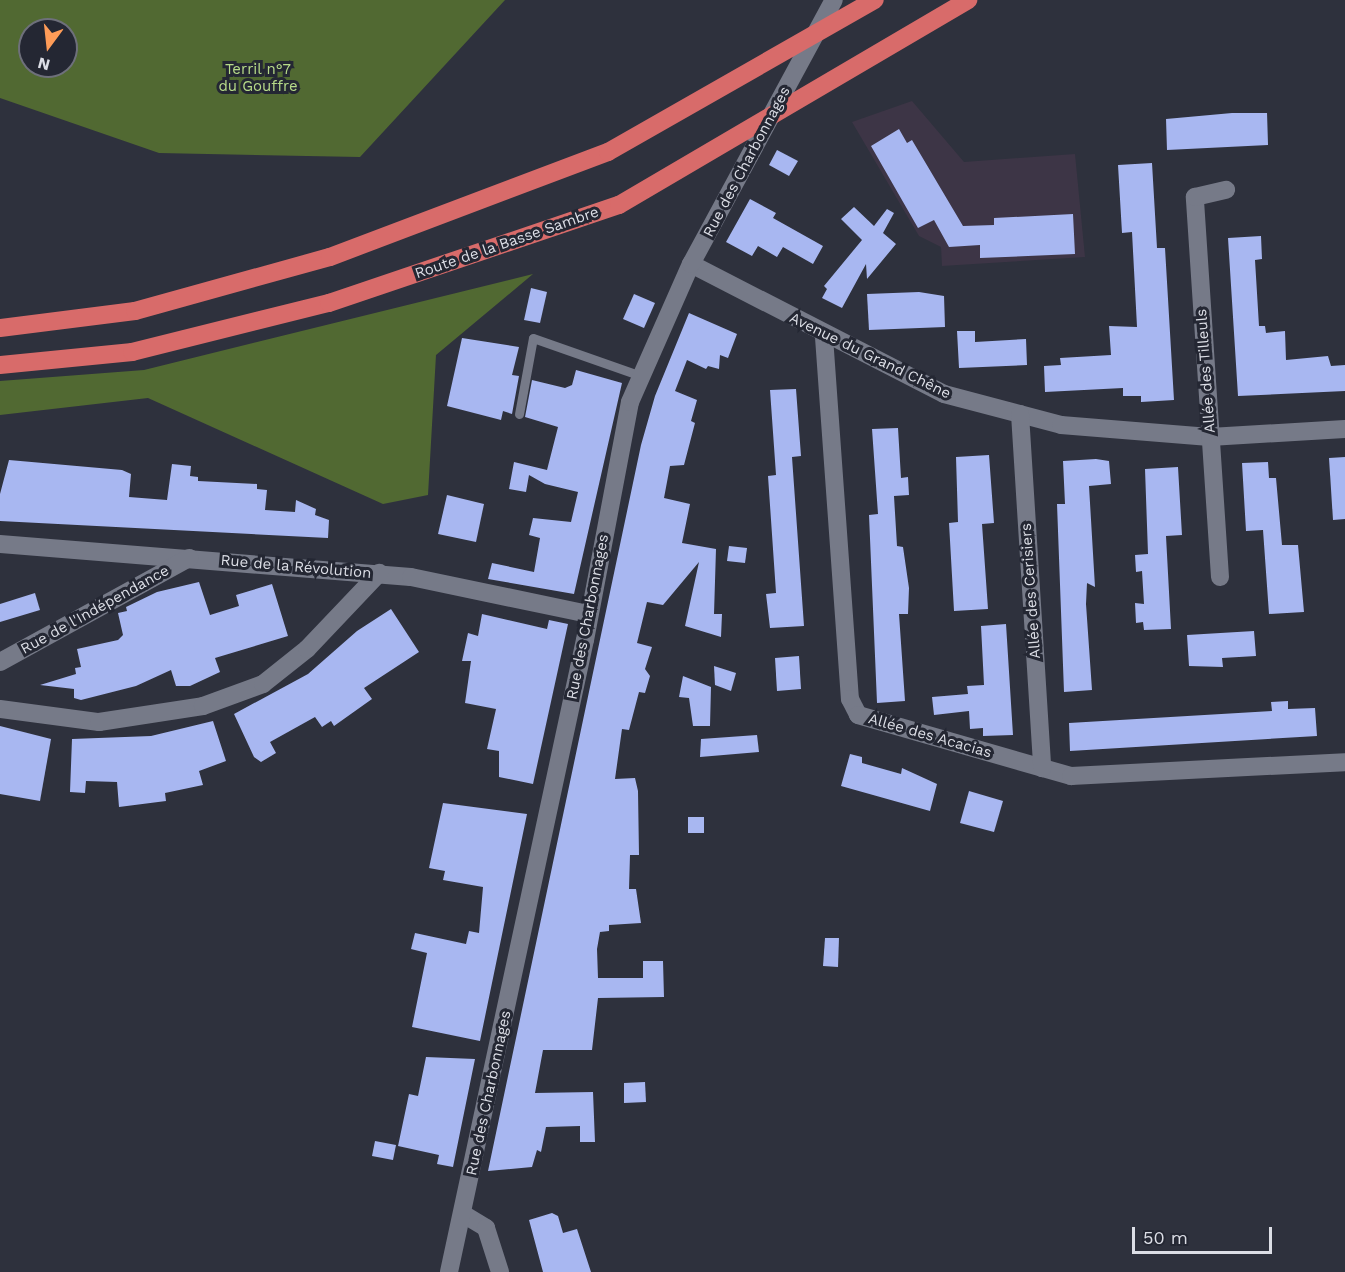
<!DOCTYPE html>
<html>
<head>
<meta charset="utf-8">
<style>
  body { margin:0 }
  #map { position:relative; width:1345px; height:1272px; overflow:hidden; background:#2e313d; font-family:"Work Sans",sans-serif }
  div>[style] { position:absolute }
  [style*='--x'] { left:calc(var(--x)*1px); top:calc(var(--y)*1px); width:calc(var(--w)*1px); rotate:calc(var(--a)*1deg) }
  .education>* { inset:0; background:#3d3546 }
  .forest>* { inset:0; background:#516932 }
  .building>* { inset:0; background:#a8b7f1 }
  .service>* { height:9px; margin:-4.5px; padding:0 4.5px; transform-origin:4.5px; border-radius:4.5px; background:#767a88 }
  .minor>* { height:18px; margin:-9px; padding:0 9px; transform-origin:9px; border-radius:9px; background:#767a88 }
  .tertiary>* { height:18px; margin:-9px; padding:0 9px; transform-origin:9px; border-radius:9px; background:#767a88 }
  .trunk>* { height:18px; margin:-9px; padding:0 9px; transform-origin:9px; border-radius:9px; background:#d86b6a }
  span { translate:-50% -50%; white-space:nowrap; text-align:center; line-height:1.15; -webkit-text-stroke:6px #242733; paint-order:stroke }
  .park-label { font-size:15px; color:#b7db89 }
  .street-label { font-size:15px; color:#dcdee6 }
  .north { position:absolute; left:18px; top:18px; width:60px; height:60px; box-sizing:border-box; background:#242733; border:2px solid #6e707b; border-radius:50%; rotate:195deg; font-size:16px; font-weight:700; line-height:24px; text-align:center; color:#dcdee6 }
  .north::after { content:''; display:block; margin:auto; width:21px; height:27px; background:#fe9c58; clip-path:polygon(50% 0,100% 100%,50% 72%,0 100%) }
  .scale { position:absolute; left:1132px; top:1227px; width:140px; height:27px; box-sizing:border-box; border:3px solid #dcdee6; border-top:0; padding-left:8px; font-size:18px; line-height:21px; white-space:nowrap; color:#dcdee6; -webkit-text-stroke:4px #242733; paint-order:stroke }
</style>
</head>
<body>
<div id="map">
  <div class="education">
    <i style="clip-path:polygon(912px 101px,964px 162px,1075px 154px,1085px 257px,942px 266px,941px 247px,919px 236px,852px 122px)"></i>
  </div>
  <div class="forest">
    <i style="clip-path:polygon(evenodd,0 0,505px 0,360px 157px,159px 153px,0 98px,0 0,30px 30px,66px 30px,66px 66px,30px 66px,30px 30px)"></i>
    <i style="clip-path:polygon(533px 274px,436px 355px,428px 495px,383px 504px,148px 398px,0 415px,0 381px,144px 370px)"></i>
  </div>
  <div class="building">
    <i style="clip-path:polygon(1232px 113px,1267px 113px,1268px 145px,1167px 150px,1166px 119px)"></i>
    <i style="clip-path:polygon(899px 129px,907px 143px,912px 140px,963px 226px,994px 225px,994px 218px,1073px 214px,1075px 254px,980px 258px,980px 245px,949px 247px,934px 220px,918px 228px,871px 146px)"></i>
    <i style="clip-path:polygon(777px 150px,798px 161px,789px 176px,769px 165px)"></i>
    <i style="clip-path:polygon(1152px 163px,1157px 248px,1165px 248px,1174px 400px,1141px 402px,1141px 396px,1123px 396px,1123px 388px,1045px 392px,1044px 366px,1061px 365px,1060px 358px,1111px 355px,1109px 326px,1137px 327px,1132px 232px,1122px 233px,1118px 165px)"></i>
    <i style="clip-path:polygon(750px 199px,776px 213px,773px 218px,823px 246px,813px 264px,783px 247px,777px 257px,758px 246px,752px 256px,726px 242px)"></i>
    <i style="clip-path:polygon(854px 207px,874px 226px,887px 209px,894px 213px,883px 233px,896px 244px,867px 279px,866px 264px,842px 308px,822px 298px,827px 289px,824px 286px,862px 240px,841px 219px)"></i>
    <i style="clip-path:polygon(1261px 236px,1262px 259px,1255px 260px,1259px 326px,1265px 326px,1266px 333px,1285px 331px,1286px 360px,1328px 356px,1331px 366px,1345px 365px,1345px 391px,1238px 396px,1228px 238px)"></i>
    <i style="clip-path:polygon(531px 288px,547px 292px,540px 323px,524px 320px)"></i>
    <i style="clip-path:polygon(919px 292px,944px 296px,945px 327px,869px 330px,867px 294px)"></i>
    <i style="clip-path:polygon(634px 294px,655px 303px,644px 328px,623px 319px)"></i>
    <i style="clip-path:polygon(689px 313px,737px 334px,728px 358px,720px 355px,719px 369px,708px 366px,706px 369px,687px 360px,675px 391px,697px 400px,691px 421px,695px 423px,684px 465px,670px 466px,664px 498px,690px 504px,682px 543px,716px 549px,714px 614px,722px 614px,721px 637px,685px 626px,699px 562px,663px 605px,647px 602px,637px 643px,652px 647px,645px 669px,650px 676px,645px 693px,639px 692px,629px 730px,622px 729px,615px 779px,635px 778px,638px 791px,639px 855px,630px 855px,629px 889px,636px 889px,641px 923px,609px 925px,609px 931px,600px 932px,597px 949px,598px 978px,643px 978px,643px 961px,663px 961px,664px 997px,598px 998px,592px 1050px,543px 1050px,535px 1093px,593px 1092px,595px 1142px,580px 1142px,580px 1126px,546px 1127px,541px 1152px,537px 1150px,532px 1167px,488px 1171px,641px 445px,655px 396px)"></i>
    <i style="clip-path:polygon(957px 331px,975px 331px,975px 342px,1026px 339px,1027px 365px,959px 368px)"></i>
    <i style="clip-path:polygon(462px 338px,519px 347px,512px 375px,519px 376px,512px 414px,503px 411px,501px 420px,447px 406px)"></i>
    <i style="clip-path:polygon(576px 370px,622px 383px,574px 594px,488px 579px,492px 563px,534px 572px,540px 538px,529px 535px,533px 518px,571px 522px,578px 492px,545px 484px,529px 475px,526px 492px,509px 489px,514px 462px,547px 470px,558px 427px,525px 417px,532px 380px,565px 388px,572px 385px)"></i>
    <i style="clip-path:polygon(796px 389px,801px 456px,792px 457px,804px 626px,770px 628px,766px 594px,776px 593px,768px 476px,776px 475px,770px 390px)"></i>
    <i style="clip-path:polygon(898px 428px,901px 478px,908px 477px,909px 495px,894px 496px,897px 546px,903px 547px,909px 588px,908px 614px,899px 614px,905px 701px,877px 703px,869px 515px,878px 514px,872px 429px)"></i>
    <i style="clip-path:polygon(989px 455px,994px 523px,982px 524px,988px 609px,954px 611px,949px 523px,958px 522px,956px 457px)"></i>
    <i style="clip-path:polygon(1345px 457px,1345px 519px,1333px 520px,1329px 458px)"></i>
    <i style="clip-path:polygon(1096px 459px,1109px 461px,1111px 484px,1089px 486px,1095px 587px,1087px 583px,1086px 604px,1092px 690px,1064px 692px,1057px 504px,1065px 504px,1063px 461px)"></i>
    <i style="clip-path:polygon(9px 460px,122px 470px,131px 474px,129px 497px,167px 500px,172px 464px,191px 466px,190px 476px,198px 477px,198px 481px,257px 484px,257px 489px,267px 490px,265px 510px,295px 512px,296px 500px,316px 509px,315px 515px,329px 520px,328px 538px,0 521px,0 494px)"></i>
    <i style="clip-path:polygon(1268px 462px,1269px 478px,1276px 478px,1282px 545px,1298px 545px,1304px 612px,1269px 614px,1263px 530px,1246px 531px,1242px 463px)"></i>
    <i style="clip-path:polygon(1178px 467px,1182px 535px,1166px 536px,1171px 629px,1144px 630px,1143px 622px,1136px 623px,1135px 603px,1144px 604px,1142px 571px,1136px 572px,1135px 555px,1148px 554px,1145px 469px)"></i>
    <i style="clip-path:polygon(447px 495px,484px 504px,476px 542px,438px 534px)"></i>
    <i style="clip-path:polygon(729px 546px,747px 548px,745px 563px,727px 561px)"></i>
    <i style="clip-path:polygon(199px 582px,210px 615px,239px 606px,236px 595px,272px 584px,288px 636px,215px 658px,220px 672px,190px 686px,176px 686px,171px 670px,136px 686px,81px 700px,74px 698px,74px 689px,40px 685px,76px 674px,75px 668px,81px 667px,77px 649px,118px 640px,123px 635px,118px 613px,127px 611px,126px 607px,157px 592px)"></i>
    <i style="clip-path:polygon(35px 593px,40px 610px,0 622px,0 604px)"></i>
    <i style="clip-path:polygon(391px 609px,419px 652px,364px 688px,372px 699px,334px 726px,331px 721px,322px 727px,315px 717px,270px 742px,276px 753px,261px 762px,254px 757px,234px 714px,308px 674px,357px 631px)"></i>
    <i style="clip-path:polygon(482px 614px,547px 629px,549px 620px,568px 624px,533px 784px,499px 777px,499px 751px,487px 749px,496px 709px,465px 703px,471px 661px,462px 661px,468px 633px,478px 636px)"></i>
    <i style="clip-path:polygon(1006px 624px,1013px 735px,983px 736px,983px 728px,970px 729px,969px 711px,934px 715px,932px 697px,968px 694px,967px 686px,984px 685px,981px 626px)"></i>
    <i style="clip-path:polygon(1254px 631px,1256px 656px,1222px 658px,1223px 667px,1189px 666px,1187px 635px)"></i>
    <i style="clip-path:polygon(799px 656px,801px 689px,777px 691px,775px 658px)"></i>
    <i style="clip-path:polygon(714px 666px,736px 673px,731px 691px,715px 685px)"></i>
    <i style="clip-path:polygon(683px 676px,711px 687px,710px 726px,693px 726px,689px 698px,679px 697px)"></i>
    <i style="clip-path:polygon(1288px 701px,1288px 709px,1315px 708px,1317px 736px,1070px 751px,1069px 723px,1272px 711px,1271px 702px)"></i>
    <i style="clip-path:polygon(213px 721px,226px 761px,199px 771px,203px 785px,165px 793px,166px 801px,119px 807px,117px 782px,86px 781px,85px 793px,70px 792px,72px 739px,151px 736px)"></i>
    <i style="clip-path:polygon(0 726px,51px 739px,40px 801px,0 794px)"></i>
    <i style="clip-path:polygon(757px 735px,759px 752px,700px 757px,701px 739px)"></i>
    <i style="clip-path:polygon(850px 754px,862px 757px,862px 763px,901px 774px,902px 768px,937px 784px,930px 811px,841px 786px)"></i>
    <i style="clip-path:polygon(969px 791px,1003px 801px,994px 832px,960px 823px)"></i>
    <i style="clip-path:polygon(443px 803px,527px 814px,480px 1041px,412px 1027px,427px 953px,411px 949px,415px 933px,466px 944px,469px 931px,479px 933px,483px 887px,443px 880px,445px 871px,429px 868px)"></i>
    <i style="clip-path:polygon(688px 817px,704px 817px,704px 833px,688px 833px)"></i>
    <i style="clip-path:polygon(825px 938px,839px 938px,838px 967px,823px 966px)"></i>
    <i style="clip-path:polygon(426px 1057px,475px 1059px,453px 1167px,437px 1164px,439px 1155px,398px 1146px,409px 1094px,418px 1096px)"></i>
    <i style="clip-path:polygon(645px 1082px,646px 1102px,624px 1103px,624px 1083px)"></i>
    <i style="clip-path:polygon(375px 1141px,396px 1145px,393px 1160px,372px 1156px)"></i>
    <i style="clip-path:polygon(552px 1213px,558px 1216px,563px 1233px,577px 1229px,591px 1272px,543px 1272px,529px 1220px)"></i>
  </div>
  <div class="service">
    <i style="--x:519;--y:414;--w:77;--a:-79.6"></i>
    <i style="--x:533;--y:338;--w:114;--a:19.4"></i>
  </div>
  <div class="minor">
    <i style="--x:691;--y:264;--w:284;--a:27.2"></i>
    <i style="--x:944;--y:394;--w:121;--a:14.8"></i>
    <i style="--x:1061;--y:425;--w:149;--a:4.6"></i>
    <i style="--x:1210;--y:437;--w:135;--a:-3.4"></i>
    <i style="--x:824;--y:337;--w:363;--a:85.9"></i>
    <i style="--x:850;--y:699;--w:18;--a:63"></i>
    <i style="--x:858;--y:715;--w:222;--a:16"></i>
    <i style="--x:1071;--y:776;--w:274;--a:-2.9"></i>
    <i style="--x:1020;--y:414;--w:355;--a:86.4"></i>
    <i style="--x:0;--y:544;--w:412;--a:4.6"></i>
    <i style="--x:411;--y:577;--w:181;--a:11.8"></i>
    <i style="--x:1220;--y:577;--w:381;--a:-93.8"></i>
    <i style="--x:1195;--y:197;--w:32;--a:-13"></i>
    <i style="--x:0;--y:662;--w:216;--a:-28.8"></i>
    <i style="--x:0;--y:709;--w:100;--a:7.5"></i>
    <i style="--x:99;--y:722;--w:105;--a:-8.7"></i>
    <i style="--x:203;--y:706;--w:64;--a:-20.1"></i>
    <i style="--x:263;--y:684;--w:56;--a:-38.5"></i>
    <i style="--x:307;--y:649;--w:105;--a:-46.5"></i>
    <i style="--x:463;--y:1214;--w:27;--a:31"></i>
    <i style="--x:486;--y:1228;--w:46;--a:72.3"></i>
  </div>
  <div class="tertiary">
    <i style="--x:449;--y:1272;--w:646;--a:-77.86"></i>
    <i style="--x:585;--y:640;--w:242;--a:-79.3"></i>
    <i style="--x:630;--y:402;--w:151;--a:-66.2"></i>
    <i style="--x:691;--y:264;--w:300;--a:-61.6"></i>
  </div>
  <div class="trunk">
    <i style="--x:0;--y:328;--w:136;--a:-7.2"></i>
    <i style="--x:135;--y:311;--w:202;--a:-15.5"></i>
    <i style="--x:330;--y:257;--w:297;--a:-20.7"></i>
    <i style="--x:608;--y:152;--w:307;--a:-29.7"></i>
    <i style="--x:0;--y:365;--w:133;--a:-5.6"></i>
    <i style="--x:132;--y:352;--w:203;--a:-14"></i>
    <i style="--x:329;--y:303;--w:306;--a:-18.7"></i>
    <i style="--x:619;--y:205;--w:405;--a:-30.4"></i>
  </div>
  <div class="park-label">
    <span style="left:258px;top:78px">Terril n°7<br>du Gouffre</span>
  </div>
  <div class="street-label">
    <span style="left:747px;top:162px;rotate:-62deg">Rue des Charbonnages</span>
    <span style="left:507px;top:243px;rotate:-19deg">Route de la Basse Sambre</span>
    <span style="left:870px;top:356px;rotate:26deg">Avenue du Grand Chêne</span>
    <span style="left:1206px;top:371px;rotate:-94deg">Allée des Tilleuls</span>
    <span style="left:296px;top:567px;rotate:5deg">Rue de la Révolution</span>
    <span style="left:1031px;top:591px;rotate:-94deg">Allée des Cerisiers</span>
    <span style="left:95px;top:610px;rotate:-29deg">Rue de l'Indépendance</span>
    <span style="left:588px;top:617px;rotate:-79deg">Rue des Charbonnages</span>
    <span style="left:930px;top:736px;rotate:16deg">Allée des Acacias</span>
    <span style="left:489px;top:1093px;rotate:-78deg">Rue des Charbonnages</span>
  </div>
  <div class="north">N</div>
  <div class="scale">50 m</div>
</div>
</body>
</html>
